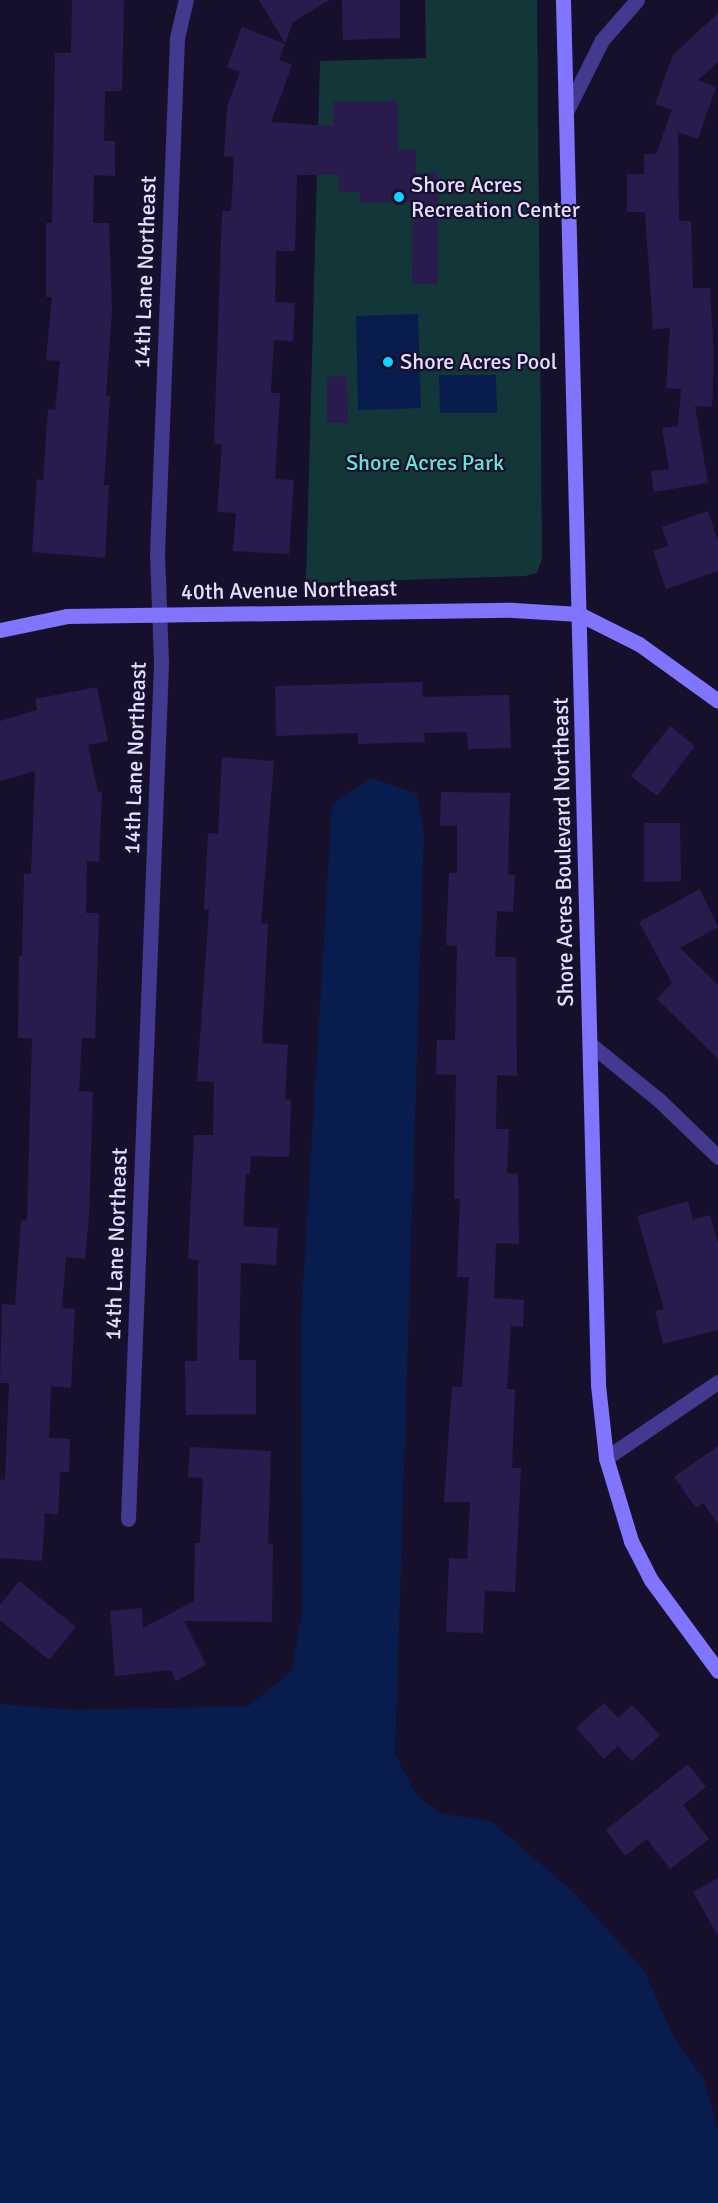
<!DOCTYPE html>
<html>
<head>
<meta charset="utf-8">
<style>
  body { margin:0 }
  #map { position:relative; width:718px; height:2203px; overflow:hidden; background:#17102d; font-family:Signika,sans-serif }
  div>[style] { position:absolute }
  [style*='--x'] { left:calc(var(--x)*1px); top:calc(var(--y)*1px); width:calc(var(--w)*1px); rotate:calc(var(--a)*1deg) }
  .green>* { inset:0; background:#133638 }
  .water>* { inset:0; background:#081d4e }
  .building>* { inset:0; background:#2a1b4f }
  .street>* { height:15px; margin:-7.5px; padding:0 7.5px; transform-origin:7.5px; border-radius:7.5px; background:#43398e }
  .secondary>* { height:15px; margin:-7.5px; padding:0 7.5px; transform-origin:7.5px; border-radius:7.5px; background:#8174ff }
  .dots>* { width:16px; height:16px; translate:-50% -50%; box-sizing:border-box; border:3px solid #17102d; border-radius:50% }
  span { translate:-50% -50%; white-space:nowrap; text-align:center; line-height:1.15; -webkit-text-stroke:4.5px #17102d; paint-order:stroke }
  .poi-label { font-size:22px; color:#e3ddff }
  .left { translate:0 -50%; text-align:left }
  .street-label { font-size:22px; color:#e3ddff }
  .park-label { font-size:22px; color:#61e7cf }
</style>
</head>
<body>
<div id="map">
  <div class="green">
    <i style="clip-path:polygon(425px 0,537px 0,542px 559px,537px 573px,525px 576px,306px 583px,320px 61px,426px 58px)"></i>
  </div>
  <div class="water">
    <i style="clip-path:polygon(418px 314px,421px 408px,358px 410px,356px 316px)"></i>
    <i style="clip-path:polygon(439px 375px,496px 375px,497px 413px,440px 413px)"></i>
    <i style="clip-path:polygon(371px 778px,417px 794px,424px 831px,395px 1754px,415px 1793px,439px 1813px,492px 1822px,573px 1892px,644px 1970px,672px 2034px,704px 2080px,718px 2131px,718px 2203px,0 2203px,0 1704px,74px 1710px,249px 1706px,292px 1671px,302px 1612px,301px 1322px,332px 805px)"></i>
  </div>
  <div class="building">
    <i style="clip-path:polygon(72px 0,124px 0,122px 91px,105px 91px,104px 141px,115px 141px,115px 176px,94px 175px,93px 223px,109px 223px,112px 312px,106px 395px,110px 396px,104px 485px,109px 485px,105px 558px,32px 552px,37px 479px,43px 480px,48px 409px,55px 410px,60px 361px,46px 360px,52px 297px,46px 297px,46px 223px,52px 223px,55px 53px,71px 53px)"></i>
    <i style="clip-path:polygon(259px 0,329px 0,293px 22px,285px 43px)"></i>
    <i style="clip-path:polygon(342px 0,400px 0,400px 38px,343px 40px)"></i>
    <i style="clip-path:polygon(718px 13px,718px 62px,698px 80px,716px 87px,698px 139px,678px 132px,679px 221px,691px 221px,693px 288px,710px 288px,714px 359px,712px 407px,695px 406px,708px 483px,654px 492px,651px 471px,669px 469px,662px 428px,678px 426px,681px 389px,666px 388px,670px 328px,653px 329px,645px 212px,627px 212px,627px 174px,644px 174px,644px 154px,656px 154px,672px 110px,655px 104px,673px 55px)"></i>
    <i style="clip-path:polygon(242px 27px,285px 44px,279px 60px,292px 65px,271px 122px,333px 126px,333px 102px,398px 101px,398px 150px,416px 150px,416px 173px,438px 173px,438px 284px,412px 284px,413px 202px,360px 202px,360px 192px,339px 192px,339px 175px,297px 175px,295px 251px,276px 251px,275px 302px,295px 303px,293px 341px,274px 340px,271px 393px,280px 393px,275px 479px,294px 480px,289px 554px,233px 551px,236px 513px,217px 512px,222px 444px,214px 444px,222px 211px,231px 211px,234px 157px,224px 156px,227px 107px,240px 72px,227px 67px)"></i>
    <i style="clip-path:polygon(347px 376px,348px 423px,327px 423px,327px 377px)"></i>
    <i style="clip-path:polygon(708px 511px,718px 541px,718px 571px,666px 589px,653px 551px,668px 546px,662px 527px)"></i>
    <i style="clip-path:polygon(422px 682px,423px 697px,509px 695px,511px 748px,468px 749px,467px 732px,424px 733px,425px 742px,358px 744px,358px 733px,276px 736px,275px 686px)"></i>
    <i style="clip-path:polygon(97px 687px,108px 741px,88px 745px,98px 792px,102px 792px,99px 862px,87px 861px,86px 913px,99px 913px,95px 1038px,82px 1038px,79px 1091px,93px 1092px,89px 1217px,85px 1259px,66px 1257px,62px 1308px,75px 1309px,71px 1388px,51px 1386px,49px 1438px,70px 1439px,69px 1472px,60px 1472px,58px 1515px,45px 1513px,42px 1561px,0 1558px,0 1479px,5px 1480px,9px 1383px,0 1383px,2px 1304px,15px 1305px,21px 1220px,27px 1221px,32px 1038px,18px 1038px,19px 956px,22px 956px,24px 874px,31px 874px,35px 771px,0 781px,0 721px,37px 710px,35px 699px)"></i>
    <i style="clip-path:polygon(670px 726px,695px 746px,657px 796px,631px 776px)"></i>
    <i style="clip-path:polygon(222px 757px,274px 761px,261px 923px,268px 924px,262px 1043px,288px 1045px,285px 1099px,291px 1100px,289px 1157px,251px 1156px,250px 1174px,246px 1174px,243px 1226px,278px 1228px,276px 1265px,241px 1263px,239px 1360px,256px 1360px,256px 1414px,186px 1415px,185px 1361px,197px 1361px,198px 1260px,188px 1259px,194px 1135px,213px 1135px,214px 1082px,197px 1081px,209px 910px,204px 909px,208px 833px,218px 834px)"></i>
    <i style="clip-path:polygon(441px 792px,510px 793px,508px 875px,515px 875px,513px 912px,497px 911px,495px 957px,516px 957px,517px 1076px,497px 1075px,496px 1129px,509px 1129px,507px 1173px,518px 1174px,519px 1244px,496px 1243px,494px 1298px,524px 1300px,523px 1327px,511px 1326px,507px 1389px,515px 1389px,512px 1468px,521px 1468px,515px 1592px,485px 1591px,483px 1633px,446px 1632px,449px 1558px,467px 1559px,470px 1502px,444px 1502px,452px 1387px,462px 1387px,469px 1277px,457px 1277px,460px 1199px,454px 1199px,456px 1075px,436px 1074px,437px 1040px,455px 1040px,457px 946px,446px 945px,449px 873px,457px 873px,457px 826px,440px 826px)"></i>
    <i style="clip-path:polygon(644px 823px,680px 823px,681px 881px,644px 882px)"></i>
    <i style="clip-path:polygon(700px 889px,718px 927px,680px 948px,718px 985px,718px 1059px,657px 999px,672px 983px,639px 922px)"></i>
    <i style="clip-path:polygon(688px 1201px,693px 1220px,710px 1215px,718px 1244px,718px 1330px,663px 1344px,655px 1311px,664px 1309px,637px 1216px)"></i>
    <i style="clip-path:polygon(718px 1446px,718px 1524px,703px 1503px,696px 1508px,674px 1477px)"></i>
    <i style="clip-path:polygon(190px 1447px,271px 1451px,268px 1544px,273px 1544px,272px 1622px,184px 1621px,206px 1665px,176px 1681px,171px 1670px,115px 1676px,110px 1611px,142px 1608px,143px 1628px,194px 1601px,195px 1543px,200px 1543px,203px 1478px,188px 1477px)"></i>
    <i style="clip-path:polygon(19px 1581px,76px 1627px,49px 1660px,0 1620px,0 1605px)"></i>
    <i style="clip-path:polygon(604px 1703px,618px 1718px,632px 1705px,660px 1735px,632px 1761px,618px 1746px,604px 1759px,576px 1728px)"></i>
    <i style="clip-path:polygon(688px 1764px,706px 1787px,683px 1805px,709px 1839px,670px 1869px,647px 1839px,625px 1856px,606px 1830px)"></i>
    <i style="clip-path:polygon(718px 1878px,718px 1936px,693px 1892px)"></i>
  </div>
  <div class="street">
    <i style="--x:567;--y:110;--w:78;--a:-63.4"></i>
    <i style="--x:602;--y:40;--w:53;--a:-48.8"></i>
    <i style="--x:590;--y:1044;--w:89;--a:39.1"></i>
    <i style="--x:659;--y:1100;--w:82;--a:44"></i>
    <i style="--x:606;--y:1458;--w:135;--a:-34.2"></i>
    <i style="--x:128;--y:1519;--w:858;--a:-87.79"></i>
    <i style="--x:161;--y:662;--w:108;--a:-92.1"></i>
    <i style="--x:157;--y:554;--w:516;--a:-87.78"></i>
    <i style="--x:177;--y:38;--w:39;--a:-77"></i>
  </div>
  <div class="secondary">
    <i style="--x:563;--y:0;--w:1385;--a:88.55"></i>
    <i style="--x:598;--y:1385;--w:73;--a:83.7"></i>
    <i style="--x:606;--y:1458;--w:87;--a:73.2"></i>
    <i style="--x:631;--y:1541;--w:44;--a:62.9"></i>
    <i style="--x:651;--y:1580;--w:113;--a:53.6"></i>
    <i style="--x:0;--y:630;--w:68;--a:-11.8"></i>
    <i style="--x:67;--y:616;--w:446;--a:-0.8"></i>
    <i style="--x:513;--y:610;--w:66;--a:3.5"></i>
    <i style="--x:579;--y:614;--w:67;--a:26.6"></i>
    <i style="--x:639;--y:644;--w:97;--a:35.8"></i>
  </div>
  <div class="dots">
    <i style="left:399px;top:197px;background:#09d5ff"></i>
    <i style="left:388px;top:362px;background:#09d5ff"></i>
  </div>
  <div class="poi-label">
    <span class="left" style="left:411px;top:197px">Shore Acres<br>Recreation Center</span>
    <span class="left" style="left:400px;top:362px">Shore Acres Pool</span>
  </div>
  <div class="street-label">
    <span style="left:145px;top:272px;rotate:-88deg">14th Lane Northeast</span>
    <span style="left:289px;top:590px;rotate:-1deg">40th Avenue Northeast</span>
    <span style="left:135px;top:758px;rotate:-88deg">14th Lane Northeast</span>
    <span style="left:563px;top:852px;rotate:-91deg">Shore Acres Boulevard Northeast</span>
    <span style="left:116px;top:1244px;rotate:-88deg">14th Lane Northeast</span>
  </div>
  <div class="park-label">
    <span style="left:425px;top:463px">Shore Acres Park</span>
  </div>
</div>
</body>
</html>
